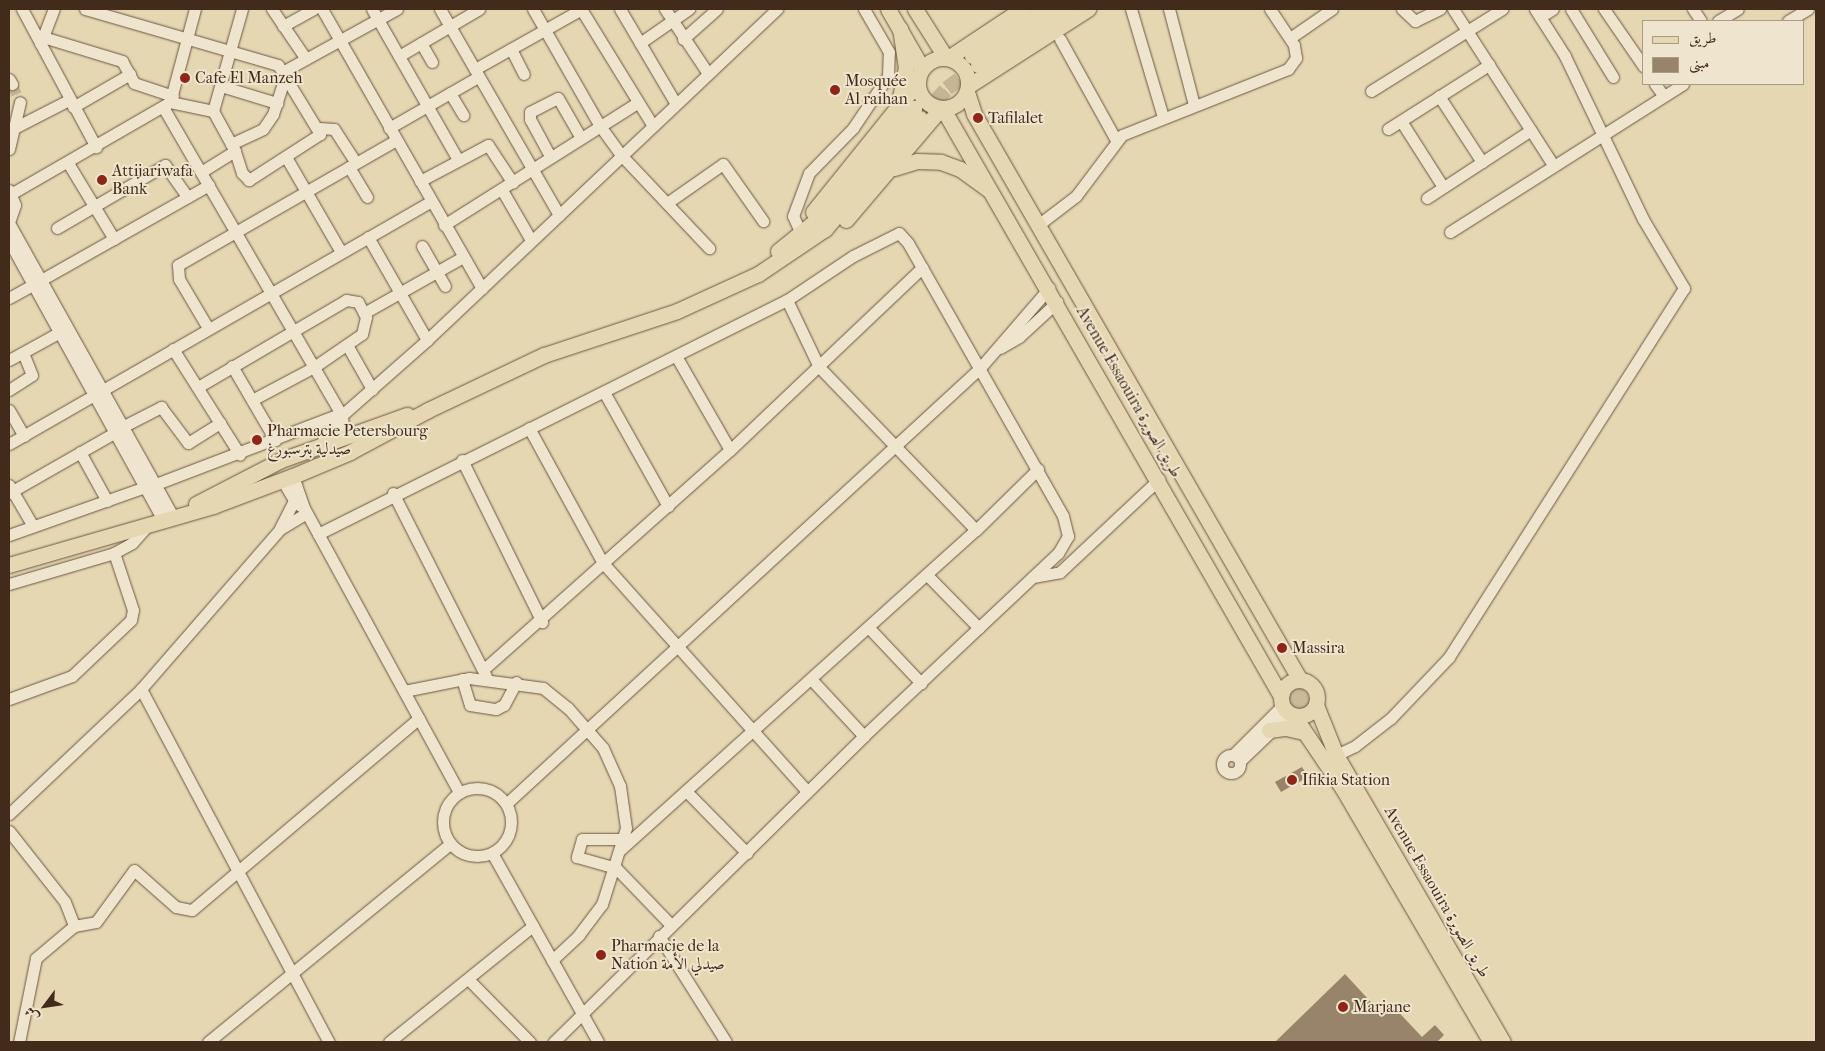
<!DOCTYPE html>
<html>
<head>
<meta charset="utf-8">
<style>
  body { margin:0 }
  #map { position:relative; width:1825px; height:1051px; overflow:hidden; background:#e6d7b3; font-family:"IM FELL French Canon",Amiri,serif }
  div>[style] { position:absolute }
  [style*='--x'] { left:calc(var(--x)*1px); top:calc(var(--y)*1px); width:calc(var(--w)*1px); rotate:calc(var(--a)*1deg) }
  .green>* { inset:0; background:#caba99 }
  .round { border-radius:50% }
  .building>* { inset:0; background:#97846a }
  .minor-tunnel>* { height:11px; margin-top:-5.5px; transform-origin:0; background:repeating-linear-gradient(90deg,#c5b595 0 11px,transparent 0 16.5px) }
  .major-tunnel>* { height:15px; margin-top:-7.5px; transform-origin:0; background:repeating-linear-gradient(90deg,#c5b595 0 15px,transparent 0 23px) }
  .roads { filter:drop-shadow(0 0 1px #6b5641) drop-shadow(0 0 1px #6b5641) }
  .minor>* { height:11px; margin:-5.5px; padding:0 5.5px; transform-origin:5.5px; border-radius:5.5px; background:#efe5ce }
  .minor>.ring { margin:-5.5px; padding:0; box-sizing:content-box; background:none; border:11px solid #efe5ce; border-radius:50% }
  .major>* { height:15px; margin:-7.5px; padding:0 7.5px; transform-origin:7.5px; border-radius:7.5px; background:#e6d7b3 }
  .major>.ring { margin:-7.5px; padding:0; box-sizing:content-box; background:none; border:15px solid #e6d7b3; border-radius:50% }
  .dots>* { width:14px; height:14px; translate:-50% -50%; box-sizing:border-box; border:2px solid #efe5ce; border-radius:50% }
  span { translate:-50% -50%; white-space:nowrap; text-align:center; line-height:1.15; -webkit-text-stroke:4px #efe5ce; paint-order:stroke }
  .poi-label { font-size:16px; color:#422b1b }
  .left { translate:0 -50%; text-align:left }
  .street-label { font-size:16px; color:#422b1b }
  .frame { position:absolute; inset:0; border:10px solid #422b1b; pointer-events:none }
  .legend { position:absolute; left:1642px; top:20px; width:162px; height:65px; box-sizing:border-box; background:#efe5ce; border:1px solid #aa9b86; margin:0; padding:6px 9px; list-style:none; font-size:15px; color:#422b1b }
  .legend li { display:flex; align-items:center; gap:10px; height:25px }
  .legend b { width:25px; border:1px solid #aa9b86 }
  .north { position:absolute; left:20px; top:981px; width:50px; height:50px; -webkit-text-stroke:4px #efe5ce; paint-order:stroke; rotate:239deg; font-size:14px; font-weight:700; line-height:20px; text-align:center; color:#422b1b }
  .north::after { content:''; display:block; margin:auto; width:18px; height:22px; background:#422b1b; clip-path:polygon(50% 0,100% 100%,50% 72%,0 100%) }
</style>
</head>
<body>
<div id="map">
  <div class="green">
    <i class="round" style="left:1285px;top:688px;width:24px;height:24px"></i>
  </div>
  <div class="building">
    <i style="clip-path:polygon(1302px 767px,1308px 777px,1281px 792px,1275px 782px)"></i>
    <i style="clip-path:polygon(1345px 974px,1380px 1012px,1390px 1003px,1422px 1037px,1435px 1025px,1444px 1035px,1437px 1042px,1275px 1042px)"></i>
  </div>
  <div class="minor-tunnel">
    <i style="--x:12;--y:84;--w:20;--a:66"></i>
  </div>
  <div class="major-tunnel">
    <i style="--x:920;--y:118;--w:40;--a:-48"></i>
    <i style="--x:947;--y:88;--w:39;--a:-37"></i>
  </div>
  <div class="roads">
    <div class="minor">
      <i style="--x:22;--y:9;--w:157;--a:61.8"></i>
      <i style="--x:85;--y:9;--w:201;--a:16.2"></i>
      <i style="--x:278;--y:65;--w:81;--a:58.7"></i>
      <i style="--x:320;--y:134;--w:85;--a:147.1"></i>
      <i style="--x:249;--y:180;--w:10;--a:-135"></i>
      <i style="--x:242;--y:173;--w:23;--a:-108"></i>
      <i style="--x:235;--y:151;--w:46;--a:-118.8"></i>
      <i style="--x:272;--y:9;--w:60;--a:55.8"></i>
      <i style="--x:322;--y:9;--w:322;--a:60.2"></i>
      <i style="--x:372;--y:9;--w:174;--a:60.3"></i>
      <i style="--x:440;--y:9;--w:238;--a:60"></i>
      <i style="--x:533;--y:9;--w:135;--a:60.2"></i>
      <i style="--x:600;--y:126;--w:37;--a:54"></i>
      <i style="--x:622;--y:156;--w:127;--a:46.6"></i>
      <i style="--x:581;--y:9;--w:137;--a:58.4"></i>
      <i style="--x:620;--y:9;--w:110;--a:59.5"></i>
      <i style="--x:665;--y:9;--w:76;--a:56.3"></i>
      <i style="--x:1131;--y:9;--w:113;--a:73.5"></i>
      <i style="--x:1169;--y:9;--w:99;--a:75.4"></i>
      <i style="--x:1402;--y:9;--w:18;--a:43"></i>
      <i style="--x:1415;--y:21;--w:28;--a:-26"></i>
      <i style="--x:1453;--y:9;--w:185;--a:57.3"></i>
      <i style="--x:1571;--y:9;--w:80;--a:58.3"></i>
      <i style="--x:1604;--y:9;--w:70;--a:55.4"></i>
      <i style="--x:1693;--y:9;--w:14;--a:56"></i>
      <i style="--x:1540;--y:17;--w:15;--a:-32"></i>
      <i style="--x:1718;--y:21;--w:23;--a:-31"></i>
      <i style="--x:1788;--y:21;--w:23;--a:-31"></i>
      <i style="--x:283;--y:26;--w:35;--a:-29"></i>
      <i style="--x:43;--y:37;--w:30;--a:-69"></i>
      <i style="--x:1290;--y:38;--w:51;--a:-34.6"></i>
      <i style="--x:683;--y:39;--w:45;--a:-41.4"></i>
      <i style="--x:1060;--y:39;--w:115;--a:61"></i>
      <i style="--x:40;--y:43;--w:7;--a:-63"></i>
      <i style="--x:43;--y:37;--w:83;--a:16.9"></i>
      <i style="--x:122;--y:61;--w:25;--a:61"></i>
      <i style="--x:134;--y:83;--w:41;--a:18.4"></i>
      <i style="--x:421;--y:43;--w:22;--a:60"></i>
      <i style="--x:640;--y:43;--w:60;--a:-34.8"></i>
      <i style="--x:511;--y:49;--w:28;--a:63"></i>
      <i style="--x:399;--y:56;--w:93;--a:-30.4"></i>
      <i style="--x:475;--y:69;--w:123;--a:-29.3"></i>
      <i style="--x:284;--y:71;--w:129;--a:-28.8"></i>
      <i style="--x:9;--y:79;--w:6;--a:59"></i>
      <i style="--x:1655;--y:84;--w:14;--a:54"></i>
      <i style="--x:221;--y:86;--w:59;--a:16.9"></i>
      <i style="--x:1371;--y:91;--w:155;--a:-32"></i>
      <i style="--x:450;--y:93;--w:26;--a:59"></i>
      <i style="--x:1439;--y:96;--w:79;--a:56.9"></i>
      <i style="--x:170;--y:102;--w:44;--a:11.8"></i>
      <i style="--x:213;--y:111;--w:106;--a:-74.1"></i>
      <i style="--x:73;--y:107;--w:66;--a:-30.1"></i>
      <i style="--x:163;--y:107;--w:357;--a:59.9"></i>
      <i style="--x:342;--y:416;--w:20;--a:84"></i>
      <i style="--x:1401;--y:121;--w:78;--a:57.5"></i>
      <i style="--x:16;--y:127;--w:59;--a:-27"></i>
      <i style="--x:319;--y:128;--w:15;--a:4"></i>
      <i style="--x:334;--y:129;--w:40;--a:57.1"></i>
      <i style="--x:389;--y:128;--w:103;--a:-29.8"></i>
      <i style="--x:1388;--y:129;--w:120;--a:-32.4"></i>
      <i style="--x:231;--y:144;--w:35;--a:-25"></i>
      <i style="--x:263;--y:129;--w:18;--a:-56"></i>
      <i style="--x:273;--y:114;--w:42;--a:-72"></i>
      <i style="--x:9;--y:149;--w:48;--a:-76.8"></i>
      <i style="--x:550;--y:156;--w:42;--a:-118.4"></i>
      <i style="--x:530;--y:119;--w:7;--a:-90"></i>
      <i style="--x:530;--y:112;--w:31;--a:-27"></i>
      <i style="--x:558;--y:98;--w:46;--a:60.1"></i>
      <i style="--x:286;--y:157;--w:110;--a:59.9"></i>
      <i style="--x:68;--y:163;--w:89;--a:58.8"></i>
      <i style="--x:349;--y:167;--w:35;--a:59"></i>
      <i style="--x:201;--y:172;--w:40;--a:-32"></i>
      <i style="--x:420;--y:181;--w:77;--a:-27.9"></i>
      <i style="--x:488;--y:145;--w:45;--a:56.7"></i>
      <i style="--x:9;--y:190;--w:16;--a:68"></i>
      <i style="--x:15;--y:205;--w:18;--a:109"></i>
      <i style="--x:502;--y:190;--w:58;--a:59.9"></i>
      <i style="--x:9;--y:195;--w:186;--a:-30"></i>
      <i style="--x:170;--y:102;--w:96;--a:-75"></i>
      <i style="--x:1427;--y:198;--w:124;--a:-33.2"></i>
      <i style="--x:667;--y:203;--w:68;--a:-34.9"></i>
      <i style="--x:723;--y:164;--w:70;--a:54.9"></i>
      <i style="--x:9;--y:223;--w:336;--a:60.8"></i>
      <i style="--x:444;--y:225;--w:228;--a:-32.3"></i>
      <i style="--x:1038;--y:225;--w:48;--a:-37.3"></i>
      <i style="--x:1076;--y:196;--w:76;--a:-53"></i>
      <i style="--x:1122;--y:135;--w:179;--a:-21.7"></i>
      <i style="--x:1288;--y:69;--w:14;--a:-54"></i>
      <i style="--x:1296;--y:58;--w:13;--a:-99"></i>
      <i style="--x:1294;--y:45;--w:43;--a:-123.7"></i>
      <i style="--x:798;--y:227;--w:12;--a:-114"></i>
      <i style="--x:793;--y:216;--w:46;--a:-69.6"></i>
      <i style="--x:809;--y:173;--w:63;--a:-45.6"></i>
      <i style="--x:853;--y:128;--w:63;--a:-56.1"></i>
      <i style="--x:888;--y:76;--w:24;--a:-88"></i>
      <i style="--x:889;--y:52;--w:50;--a:-120.2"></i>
      <i style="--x:57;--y:228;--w:125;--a:-30.3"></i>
      <i style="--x:165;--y:165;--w:39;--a:55"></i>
      <i style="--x:1450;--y:232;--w:276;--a:-32.4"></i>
      <i style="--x:368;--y:237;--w:119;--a:60.2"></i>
      <i style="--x:9;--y:241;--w:319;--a:61.1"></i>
      <i style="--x:422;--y:246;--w:46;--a:60.1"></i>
      <i style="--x:41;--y:280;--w:193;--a:-29.5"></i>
      <i style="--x:9;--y:298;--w:26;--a:-29"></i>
      <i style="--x:787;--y:300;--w:74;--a:64.5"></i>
      <i style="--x:819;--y:367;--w:226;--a:46.1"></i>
      <i style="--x:364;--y:313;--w:114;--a:-29.5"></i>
      <i style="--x:208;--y:328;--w:57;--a:-120.6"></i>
      <i style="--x:179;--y:279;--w:14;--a:-94"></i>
      <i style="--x:178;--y:265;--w:251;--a:-29.8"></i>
      <i style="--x:347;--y:345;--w:51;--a:60.4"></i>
      <i style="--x:1000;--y:348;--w:22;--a:-30"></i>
      <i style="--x:1019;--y:337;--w:52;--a:-42.6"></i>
      <i style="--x:173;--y:349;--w:125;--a:57.7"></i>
      <i style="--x:676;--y:356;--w:108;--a:60.1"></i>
      <i style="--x:9;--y:360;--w:58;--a:-28.8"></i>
      <i style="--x:232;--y:366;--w:86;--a:59.8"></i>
      <i style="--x:198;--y:387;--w:172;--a:-30.4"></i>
      <i style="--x:346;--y:300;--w:12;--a:9"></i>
      <i style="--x:358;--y:302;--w:17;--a:62"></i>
      <i style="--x:366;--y:317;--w:17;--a:103"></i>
      <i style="--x:362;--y:334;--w:58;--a:145.5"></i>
      <i style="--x:314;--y:367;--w:70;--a:152"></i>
      <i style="--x:9;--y:390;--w:27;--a:-33"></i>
      <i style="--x:32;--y:375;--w:24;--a:-112"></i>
      <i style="--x:604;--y:392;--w:131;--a:60.7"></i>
      <i style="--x:9;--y:410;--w:30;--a:60"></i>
      <i style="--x:124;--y:426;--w:42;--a:-27.2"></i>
      <i style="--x:161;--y:407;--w:45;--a:53.1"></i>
      <i style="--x:188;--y:443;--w:38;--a:-32"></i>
      <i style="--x:529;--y:428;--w:154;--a:61.3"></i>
      <i style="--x:603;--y:563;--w:306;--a:48.2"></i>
      <i style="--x:9;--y:444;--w:487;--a:-29.9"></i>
      <i style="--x:321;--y:444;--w:24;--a:-60"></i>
      <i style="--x:333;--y:423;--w:125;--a:-41.4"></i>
      <i style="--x:427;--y:340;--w:482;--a:-43.4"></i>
      <i style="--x:80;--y:452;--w:56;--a:61.1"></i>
      <i style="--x:462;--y:460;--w:181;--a:63.7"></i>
      <i style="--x:293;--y:476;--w:34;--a:71"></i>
      <i style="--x:304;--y:508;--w:324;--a:61.4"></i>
      <i style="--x:282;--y:480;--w:27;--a:59"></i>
      <i style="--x:296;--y:503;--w:9;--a:32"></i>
      <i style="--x:156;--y:484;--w:196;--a:-20.9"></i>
      <i style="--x:9;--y:485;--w:48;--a:59.7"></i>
      <i style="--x:9;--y:493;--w:123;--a:-29.7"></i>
      <i style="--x:393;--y:493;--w:205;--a:63.1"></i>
      <i style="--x:280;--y:528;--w:31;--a:-63"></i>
      <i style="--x:318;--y:534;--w:524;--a:-26.52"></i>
      <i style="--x:787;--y:300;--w:79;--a:-33.7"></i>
      <i style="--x:853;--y:256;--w:51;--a:-26.6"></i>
      <i style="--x:899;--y:233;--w:13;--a:48"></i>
      <i style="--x:908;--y:243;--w:314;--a:60.4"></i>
      <i style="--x:1063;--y:516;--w:21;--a:76"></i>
      <i style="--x:1068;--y:536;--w:20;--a:120"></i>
      <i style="--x:1058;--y:553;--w:267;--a:136.7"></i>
      <i style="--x:864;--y:736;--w:436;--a:135.4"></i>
      <i style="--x:9;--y:535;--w:144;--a:-19.4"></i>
      <i style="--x:927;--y:575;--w:74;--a:45.5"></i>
      <i style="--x:1033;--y:577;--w:27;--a:-10"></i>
      <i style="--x:1060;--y:572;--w:136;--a:-43.2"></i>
      <i style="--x:9;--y:584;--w:109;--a:-16.4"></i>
      <i style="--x:114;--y:553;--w:21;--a:-29"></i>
      <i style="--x:132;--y:543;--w:25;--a:-48"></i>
      <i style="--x:869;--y:628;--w:76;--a:46.6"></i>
      <i style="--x:484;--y:669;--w:329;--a:-41.7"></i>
      <i style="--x:730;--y:450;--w:265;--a:-43.5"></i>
      <i style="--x:462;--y:679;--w:27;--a:73"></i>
      <i style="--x:470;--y:705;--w:26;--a:9"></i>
      <i style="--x:496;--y:709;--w:9;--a:-27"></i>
      <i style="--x:504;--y:705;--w:26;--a:-62"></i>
      <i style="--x:811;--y:679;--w:78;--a:47.1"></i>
      <i style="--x:141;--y:689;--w:400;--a:62"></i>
      <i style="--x:404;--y:691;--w:66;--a:-11.3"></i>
      <i style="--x:469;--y:678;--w:75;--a:7.7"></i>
      <i style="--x:543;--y:688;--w:32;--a:39"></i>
      <i style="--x:568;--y:708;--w:53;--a:48.8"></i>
      <i style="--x:603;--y:748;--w:42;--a:65.9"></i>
      <i style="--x:620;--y:786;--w:42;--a:81.9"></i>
      <i style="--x:626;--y:828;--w:80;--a:107.5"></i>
      <i style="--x:602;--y:904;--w:39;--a:127"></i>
      <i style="--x:579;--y:935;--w:37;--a:137"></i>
      <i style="--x:9;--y:699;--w:67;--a:-20.1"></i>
      <i style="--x:72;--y:676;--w:81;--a:-43.5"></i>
      <i style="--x:131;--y:620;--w:10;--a:-79"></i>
      <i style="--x:133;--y:610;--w:60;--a:-108.4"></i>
      <i class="ring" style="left:1222px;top:755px;width:7px;height:7px"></i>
      <i style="--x:1233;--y:755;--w:69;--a:-45"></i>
      <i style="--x:1336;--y:755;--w:21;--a:-25"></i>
      <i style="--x:1355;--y:746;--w:46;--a:-37.9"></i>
      <i style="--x:1391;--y:718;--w:84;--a:-46.4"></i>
      <i style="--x:1449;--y:657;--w:437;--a:-57.5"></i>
      <i style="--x:1684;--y:288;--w:80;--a:-120.7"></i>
      <i style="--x:1643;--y:219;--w:181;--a:-115.6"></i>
      <i style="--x:1565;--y:56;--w:56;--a:-122.6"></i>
      <i style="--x:1240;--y:761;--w:68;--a:-43.8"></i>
      <i class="ring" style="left:443px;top:788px;width:57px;height:57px"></i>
      <i style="--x:686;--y:791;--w:87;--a:45.5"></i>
      <i style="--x:506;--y:804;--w:644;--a:-42.61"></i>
      <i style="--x:980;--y:368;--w:106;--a:-49.2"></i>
      <i style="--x:9;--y:814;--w:182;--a:-43.4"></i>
      <i style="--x:141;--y:689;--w:212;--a:-49"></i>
      <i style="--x:280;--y:529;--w:31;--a:-31"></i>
      <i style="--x:9;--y:831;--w:90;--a:51.7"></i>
      <i style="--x:65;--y:902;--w:26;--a:69"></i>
      <i style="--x:74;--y:926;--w:50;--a:139.9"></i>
      <i style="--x:36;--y:958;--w:86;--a:101.4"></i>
      <i style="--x:623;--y:839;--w:41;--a:180"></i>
      <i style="--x:582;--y:839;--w:19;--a:106"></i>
      <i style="--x:577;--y:857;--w:41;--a:15.8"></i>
      <i style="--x:616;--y:868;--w:78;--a:46"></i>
      <i style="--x:620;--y:850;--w:479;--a:-42"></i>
      <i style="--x:976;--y:530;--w:87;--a:-44.5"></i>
      <i style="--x:492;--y:853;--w:217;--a:60.7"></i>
      <i style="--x:74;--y:926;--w:22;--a:-10"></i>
      <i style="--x:96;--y:922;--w:64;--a:-53.8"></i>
      <i style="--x:134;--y:870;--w:56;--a:41.4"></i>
      <i style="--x:176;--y:907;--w:16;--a:11"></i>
      <i style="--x:192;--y:910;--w:297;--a:-40.2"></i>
      <i style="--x:659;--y:936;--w:125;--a:57.7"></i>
      <i style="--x:469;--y:980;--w:87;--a:45.5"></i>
      <i style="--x:208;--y:1042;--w:313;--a:-39.3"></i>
      <i style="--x:389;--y:1042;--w:185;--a:-38.9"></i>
    </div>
    <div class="major">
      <i style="--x:888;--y:9;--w:68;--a:60"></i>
      <i style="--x:915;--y:9;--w:58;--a:57.7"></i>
      <i style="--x:972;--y:56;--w:87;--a:-32.8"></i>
      <i class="ring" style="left:918px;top:58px;width:35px;height:35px"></i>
      <i style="--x:948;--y:58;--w:89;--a:-33.5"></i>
      <i style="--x:978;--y:65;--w:104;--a:-32.5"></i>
      <i style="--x:968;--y:86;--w:143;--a:-32.7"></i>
      <i style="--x:967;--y:92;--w:23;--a:72"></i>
      <i style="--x:974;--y:114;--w:653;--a:60.06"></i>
      <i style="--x:899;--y:103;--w:36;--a:-79"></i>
      <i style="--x:906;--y:68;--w:40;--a:-98.5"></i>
      <i style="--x:943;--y:109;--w:677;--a:60.07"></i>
      <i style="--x:894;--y:168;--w:24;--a:-17"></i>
      <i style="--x:917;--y:161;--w:24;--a:2"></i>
      <i style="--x:941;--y:162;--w:20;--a:20"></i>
      <i style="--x:960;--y:169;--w:37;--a:36"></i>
      <i style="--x:813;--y:212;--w:166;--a:-51.1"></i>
      <i style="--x:846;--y:220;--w:145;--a:-49.7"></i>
      <i style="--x:778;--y:251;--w:60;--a:-39"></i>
      <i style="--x:825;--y:213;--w:138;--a:-49.7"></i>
      <i style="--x:196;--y:504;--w:96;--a:-27.4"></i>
      <i style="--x:281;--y:460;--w:134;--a:-19.7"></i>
      <i style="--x:9;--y:565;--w:212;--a:-16.1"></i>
      <i style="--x:213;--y:506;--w:85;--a:-20.6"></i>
      <i style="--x:293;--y:476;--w:62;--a:-22.8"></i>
      <i style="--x:350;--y:452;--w:89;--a:-28.3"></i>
      <i style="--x:428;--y:410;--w:128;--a:-25.4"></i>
      <i style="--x:544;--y:355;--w:140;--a:-18.3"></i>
      <i style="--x:677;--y:311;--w:89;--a:-24.6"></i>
      <i style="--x:758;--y:274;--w:81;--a:-33.9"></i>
      <i style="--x:825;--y:229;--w:146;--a:-49.4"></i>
      <i class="ring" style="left:1281px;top:680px;width:21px;height:21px"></i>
      <i style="--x:1316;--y:705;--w:54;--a:68.2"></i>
      <i style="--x:1336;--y:755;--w:332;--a:59.8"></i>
      <i style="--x:1294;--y:716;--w:88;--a:56.1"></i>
      <i style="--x:1343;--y:789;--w:293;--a:59.7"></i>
      <i style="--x:1269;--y:730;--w:17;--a:-7"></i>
      <i style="--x:1286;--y:728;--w:18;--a:13"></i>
    </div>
  </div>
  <div class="dots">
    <i style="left:185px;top:78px;background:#8f2418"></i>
    <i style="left:835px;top:90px;background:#8f2418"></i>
    <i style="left:978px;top:118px;background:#8f2418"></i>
    <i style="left:102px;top:180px;background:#8f2418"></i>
    <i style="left:257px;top:440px;background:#8f2418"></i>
    <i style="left:1282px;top:648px;background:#8f2418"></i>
    <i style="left:1292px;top:780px;background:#8f2418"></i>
    <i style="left:601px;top:955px;background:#8f2418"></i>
    <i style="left:1343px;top:1007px;background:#8f2418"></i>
  </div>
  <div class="poi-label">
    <span class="left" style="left:195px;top:78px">Cafe El Manzeh</span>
    <span class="left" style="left:845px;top:90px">Mosquée<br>Al raihan</span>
    <span class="left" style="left:988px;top:118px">Tafilalet</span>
    <span class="left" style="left:112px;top:180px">Attijariwafa<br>Bank</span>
    <span class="left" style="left:267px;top:440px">Pharmacie Petersbourg<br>صيدلية بترسبورغ</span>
    <span class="left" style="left:1292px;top:648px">Massira</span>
    <span class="left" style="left:1302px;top:780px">Ifikia Station</span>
    <span class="left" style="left:611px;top:955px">Pharmacie de la<br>Nation صيدلي الأمة</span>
    <span class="left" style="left:1353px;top:1007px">Marjane</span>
  </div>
  <div class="street-label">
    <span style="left:1129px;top:392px;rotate:60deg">Avenue Essaouira طريق الصويرة</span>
    <span style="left:1437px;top:892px;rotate:60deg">Avenue Essaouira طريق الصويرة</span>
  </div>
  <div class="frame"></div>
  <ul class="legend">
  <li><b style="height:6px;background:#e6d7b3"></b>طريق</li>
  <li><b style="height:14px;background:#97846a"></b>مبنى</li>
  </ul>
  <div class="north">ش</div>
</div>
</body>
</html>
